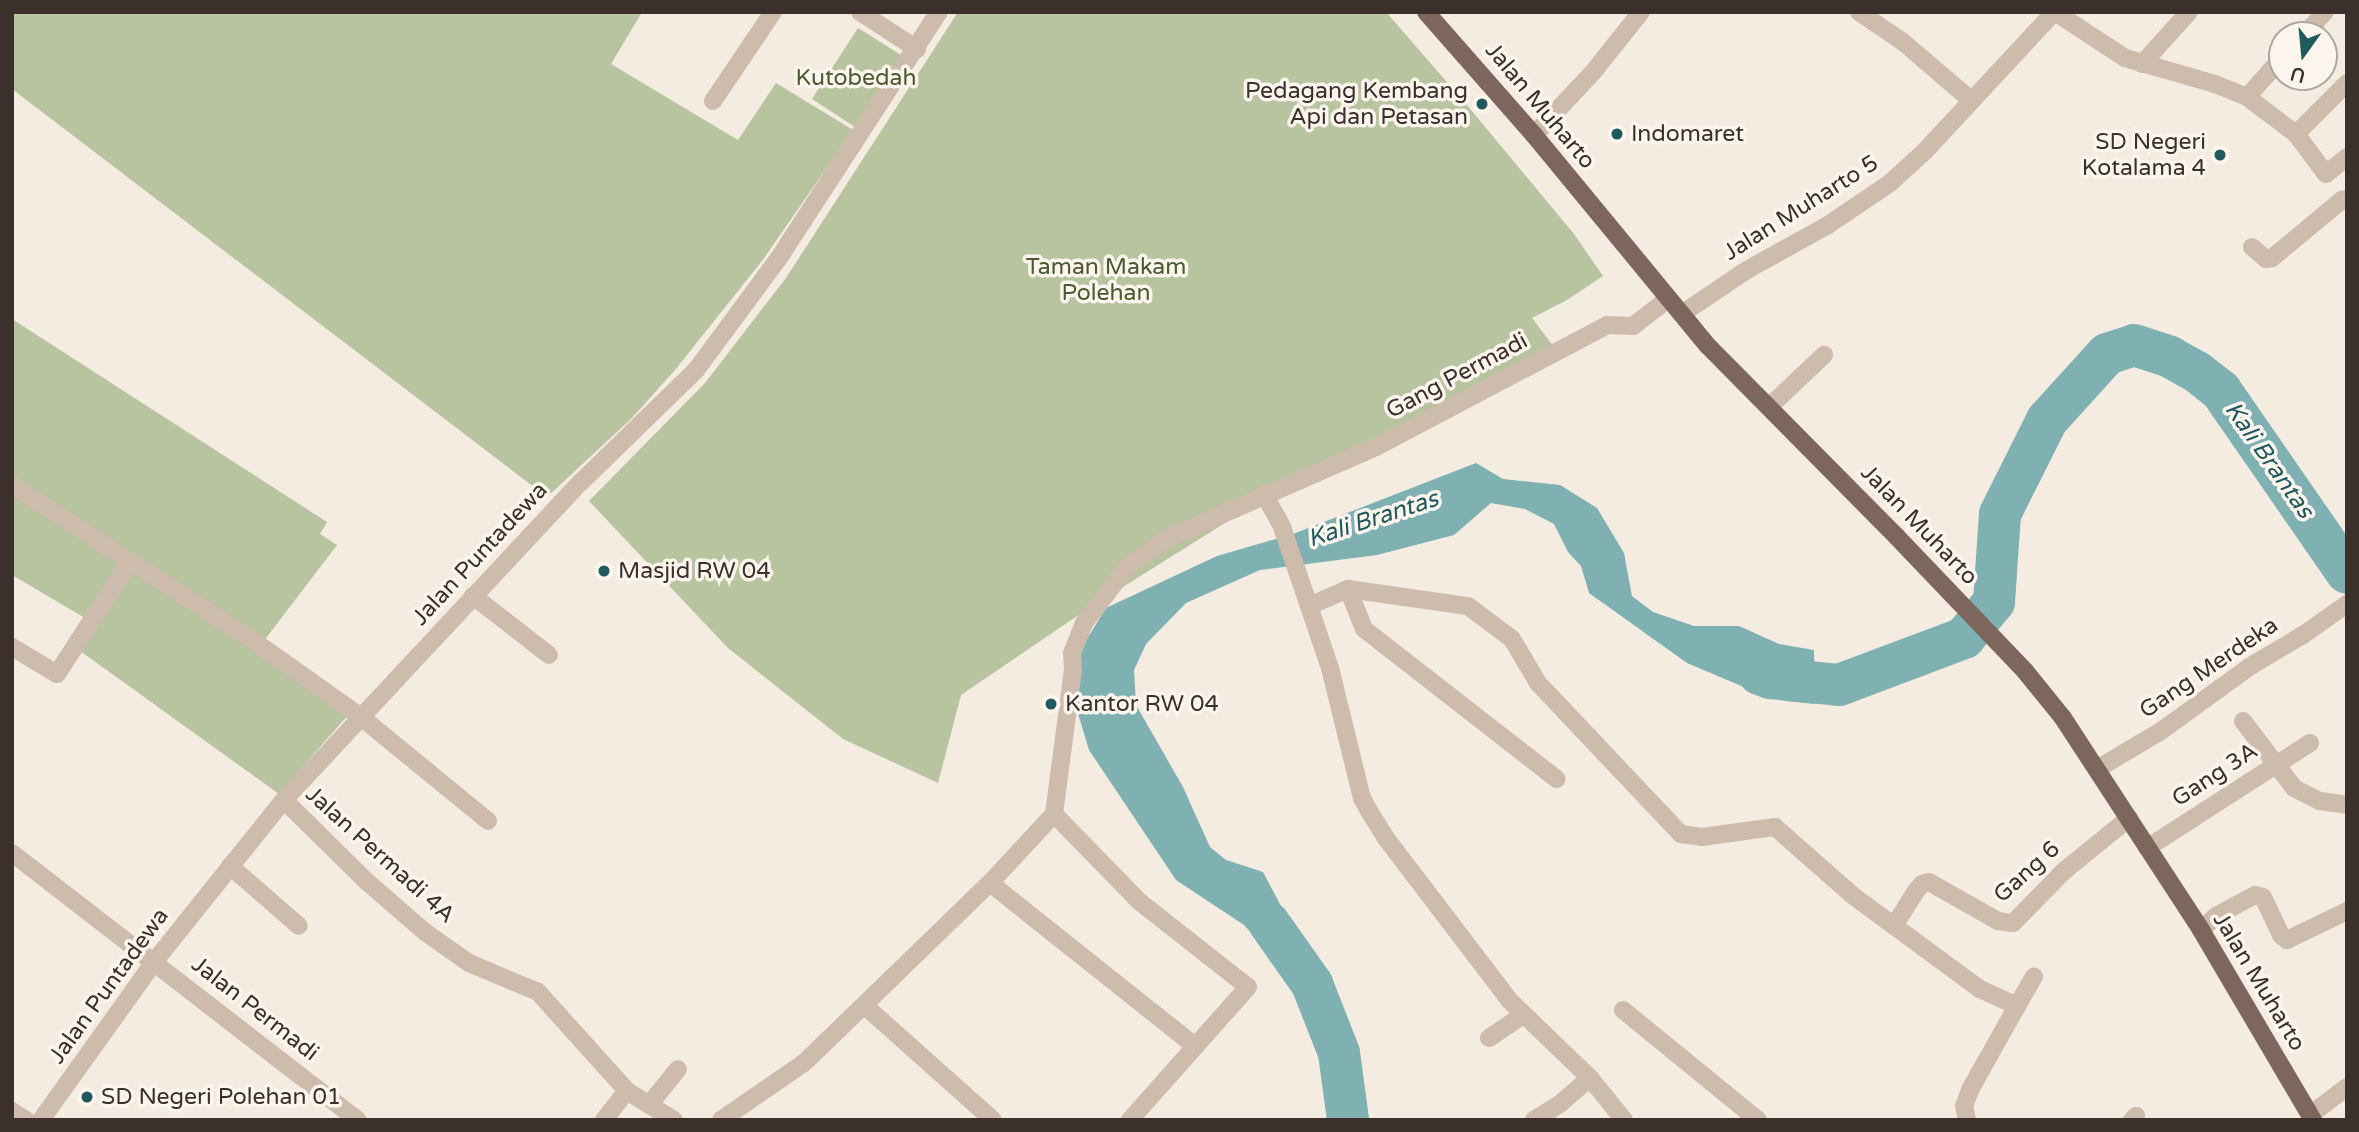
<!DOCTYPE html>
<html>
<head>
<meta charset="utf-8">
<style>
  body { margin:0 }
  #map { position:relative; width:2359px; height:1132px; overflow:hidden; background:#f4ebe1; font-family:"Varela Round",sans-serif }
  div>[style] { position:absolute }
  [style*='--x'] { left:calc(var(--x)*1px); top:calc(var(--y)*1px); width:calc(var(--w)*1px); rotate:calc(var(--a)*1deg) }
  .green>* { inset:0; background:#b8c4a0 }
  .water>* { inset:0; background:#7fb0b2 }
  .river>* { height:42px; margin:-21px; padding:0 21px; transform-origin:21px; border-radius:21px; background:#7fb0b2 }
  .minor>* { height:18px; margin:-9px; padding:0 9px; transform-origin:9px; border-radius:9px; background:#cdbbac }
  .tertiary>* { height:18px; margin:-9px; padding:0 9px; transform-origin:9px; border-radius:9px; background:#cdbbac }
  .primary>* { height:18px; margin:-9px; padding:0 9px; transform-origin:9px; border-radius:9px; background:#7d675c }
  .dots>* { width:19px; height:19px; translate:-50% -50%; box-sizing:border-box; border:4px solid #fbf5ee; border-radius:50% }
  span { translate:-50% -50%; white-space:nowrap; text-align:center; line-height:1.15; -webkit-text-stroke:7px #fbf5ee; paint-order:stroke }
  .park-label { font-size:23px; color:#4a5a2e }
  .poi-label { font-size:23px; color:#3b302b }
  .right { translate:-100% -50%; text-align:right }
  .left { translate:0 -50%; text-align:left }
  .street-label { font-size:23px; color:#3b302b }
  .water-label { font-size:24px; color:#1f5a5e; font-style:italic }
  .frame { position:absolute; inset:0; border:14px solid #3b302b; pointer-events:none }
  .north { position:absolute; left:2268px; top:21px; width:70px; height:70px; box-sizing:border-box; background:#fbf5ee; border:2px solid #aea6a0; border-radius:50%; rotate:195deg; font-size:19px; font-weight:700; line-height:28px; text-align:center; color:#3b302b }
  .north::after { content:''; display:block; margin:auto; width:24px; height:32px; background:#1f5a5e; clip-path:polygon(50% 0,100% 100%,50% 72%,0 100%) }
</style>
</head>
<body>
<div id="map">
  <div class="green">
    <i style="clip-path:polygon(12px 12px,642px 12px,611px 64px,738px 140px,776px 83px,853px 130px,762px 261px,675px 370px,632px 418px,547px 497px,12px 89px)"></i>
    <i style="clip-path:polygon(958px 12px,1386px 12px,1466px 104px,1574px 234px,1603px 276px,1567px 300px,1532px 318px,1560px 355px,1303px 474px,1083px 612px,961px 695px,938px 783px,843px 739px,728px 648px,589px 501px,705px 383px,786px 278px)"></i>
    <i style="clip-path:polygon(858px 28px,901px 55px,855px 127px,812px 99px)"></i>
    <i style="clip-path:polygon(12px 319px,327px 522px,320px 534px,337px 545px,257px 650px,349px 714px,279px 794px,76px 648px,90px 621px,12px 575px)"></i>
  </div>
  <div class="water">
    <i style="clip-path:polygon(1476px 463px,1503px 479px,1560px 485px,1597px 508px,1624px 553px,1632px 596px,1653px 612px,1694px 626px,1739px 626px,1779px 644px,1814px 650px,1815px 704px,1786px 701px,1758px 693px,1687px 663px,1589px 593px,1581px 566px,1568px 552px,1554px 524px,1525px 509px,1491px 503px,1454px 535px,1377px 555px,1260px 570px,1186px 603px,1146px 644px,1134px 670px,1136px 705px,1183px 787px,1210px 847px,1226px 860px,1263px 872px,1311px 963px,1293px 978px,1244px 925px,1176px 880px,1089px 750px,1072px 694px,1077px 655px,1106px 608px,1217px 556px,1293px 534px)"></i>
  </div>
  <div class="river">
    <i style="--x:1759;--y:674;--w:12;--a:20"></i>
    <i style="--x:1770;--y:678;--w:69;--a:5.8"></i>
    <i style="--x:1839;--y:685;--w:134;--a:-20.6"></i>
    <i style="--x:1964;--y:638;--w:47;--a:-50.2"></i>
    <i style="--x:1994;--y:602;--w:88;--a:-86.1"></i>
    <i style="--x:2000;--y:514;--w:105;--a:-63.4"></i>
    <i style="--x:2047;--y:420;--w:89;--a:-47.7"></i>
    <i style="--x:2107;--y:354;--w:28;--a:-18"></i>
    <i style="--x:2134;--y:345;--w:38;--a:18"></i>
    <i style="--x:2170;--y:357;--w:31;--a:29"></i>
    <i style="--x:2197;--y:372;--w:31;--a:38"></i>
    <i style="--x:2221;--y:391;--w:221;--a:55.3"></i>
    <i style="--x:1269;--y:923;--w:75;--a:54.8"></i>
    <i style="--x:1312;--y:984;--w:74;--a:68.6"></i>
    <i style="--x:1339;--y:1053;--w:68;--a:82.3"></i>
  </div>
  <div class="minor">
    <i style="--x:860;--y:12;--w:68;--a:33"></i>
    <i style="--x:1859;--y:12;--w:53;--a:34.3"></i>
    <i style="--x:1903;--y:42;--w:89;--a:40.5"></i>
    <i style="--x:2055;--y:12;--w:84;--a:33.3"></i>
    <i style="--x:2125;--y:58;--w:94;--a:16.1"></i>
    <i style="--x:2215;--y:84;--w:35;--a:22"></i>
    <i style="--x:2247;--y:97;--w:61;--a:37.1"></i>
    <i style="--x:2296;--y:134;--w:72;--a:-45"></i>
    <i style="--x:2304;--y:35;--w:31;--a:-48"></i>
    <i style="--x:2142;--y:64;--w:70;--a:-47.9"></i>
    <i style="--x:2247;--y:97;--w:52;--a:-48.1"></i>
    <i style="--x:713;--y:101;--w:107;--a:-56"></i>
    <i style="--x:2296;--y:134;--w:50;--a:53.1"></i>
    <i style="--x:2326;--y:174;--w:27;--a:-39"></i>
    <i style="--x:1534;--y:135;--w:88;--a:-46.8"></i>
    <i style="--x:1594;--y:71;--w:75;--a:-51.5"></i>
    <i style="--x:2252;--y:247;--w:18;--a:41"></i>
    <i style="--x:2266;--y:259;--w:6;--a:-9"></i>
    <i style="--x:2272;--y:258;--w:92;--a:-39.7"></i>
    <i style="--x:1683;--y:313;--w:77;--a:-33.9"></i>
    <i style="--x:1747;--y:270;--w:93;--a:-29.1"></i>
    <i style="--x:1828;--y:225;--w:75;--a:-34.1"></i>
    <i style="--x:1890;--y:183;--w:47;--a:-42.4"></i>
    <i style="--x:1925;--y:151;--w:190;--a:-47.1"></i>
    <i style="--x:1769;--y:407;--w:76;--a:-43.4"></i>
    <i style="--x:12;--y:485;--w:288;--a:32.8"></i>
    <i style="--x:254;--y:641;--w:131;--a:35.4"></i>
    <i style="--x:361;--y:717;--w:164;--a:39.3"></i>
    <i style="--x:1264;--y:494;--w:38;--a:61"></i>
    <i style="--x:1282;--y:527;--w:83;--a:71.1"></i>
    <i style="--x:1309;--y:606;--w:65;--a:71.3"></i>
    <i style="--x:1330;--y:668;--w:134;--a:76.2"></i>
    <i style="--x:1362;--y:798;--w:15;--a:62"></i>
    <i style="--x:1369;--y:811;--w:31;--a:58"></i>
    <i style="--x:1385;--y:837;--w:205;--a:52.7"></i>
    <i style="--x:1509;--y:1000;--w:112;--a:43.9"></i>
    <i style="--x:1590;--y:1078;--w:54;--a:51"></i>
    <i style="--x:1348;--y:589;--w:43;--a:68.2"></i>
    <i style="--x:1364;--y:629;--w:244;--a:37.9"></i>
    <i style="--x:473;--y:596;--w:96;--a:37.8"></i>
    <i style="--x:1309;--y:606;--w:43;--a:-23.6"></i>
    <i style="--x:1348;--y:589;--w:121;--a:8.1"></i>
    <i style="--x:1468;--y:606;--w:55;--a:36.9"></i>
    <i style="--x:1512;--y:639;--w:51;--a:59.4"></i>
    <i style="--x:1538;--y:683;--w:208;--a:46.6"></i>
    <i style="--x:1681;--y:834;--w:21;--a:8"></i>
    <i style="--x:1702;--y:837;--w:74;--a:-7.8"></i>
    <i style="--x:1775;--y:827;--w:103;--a:41.4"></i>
    <i style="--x:1852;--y:895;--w:159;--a:36.3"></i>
    <i style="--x:1980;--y:989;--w:41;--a:24.7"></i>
    <i style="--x:2017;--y:1006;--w:34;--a:-60"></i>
    <i style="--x:12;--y:647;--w:52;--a:31"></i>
    <i style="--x:57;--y:674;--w:135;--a:-57.1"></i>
    <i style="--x:2243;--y:721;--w:84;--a:52.7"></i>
    <i style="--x:2294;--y:788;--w:29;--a:27"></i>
    <i style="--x:2320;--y:801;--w:27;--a:8"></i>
    <i style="--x:2097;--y:769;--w:74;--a:-30.7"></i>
    <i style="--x:2161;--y:731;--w:109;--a:-36"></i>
    <i style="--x:2249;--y:667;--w:63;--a:-30.7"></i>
    <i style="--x:2303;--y:635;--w:54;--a:-35.2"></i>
    <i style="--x:284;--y:800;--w:114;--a:44.6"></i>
    <i style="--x:365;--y:880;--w:79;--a:40.9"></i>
    <i style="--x:425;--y:932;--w:54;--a:35.2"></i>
    <i style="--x:469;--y:963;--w:75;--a:22.8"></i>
    <i style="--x:538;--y:992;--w:133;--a:48"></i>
    <i style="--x:627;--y:1091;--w:55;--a:31.7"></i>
    <i style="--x:1054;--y:814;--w:123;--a:45.7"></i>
    <i style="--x:1140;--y:902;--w:137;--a:38.2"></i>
    <i style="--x:1248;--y:987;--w:178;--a:131.6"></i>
    <i style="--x:2147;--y:848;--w:194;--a:-32.8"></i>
    <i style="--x:12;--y:853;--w:437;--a:37.7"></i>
    <i style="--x:230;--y:866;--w:91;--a:41"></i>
    <i style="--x:990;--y:883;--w:262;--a:38.5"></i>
    <i style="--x:1894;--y:926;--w:41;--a:-57.8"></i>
    <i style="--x:1916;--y:891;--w:9;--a:-49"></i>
    <i style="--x:1922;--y:884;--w:7;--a:-16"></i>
    <i style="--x:1929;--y:882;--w:79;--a:29.5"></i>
    <i style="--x:1998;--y:921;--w:15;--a:8"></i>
    <i style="--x:2013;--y:923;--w:73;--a:-45.6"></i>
    <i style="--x:2064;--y:871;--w:84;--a:-39.2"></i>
    <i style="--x:2201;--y:930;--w:21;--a:-43"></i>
    <i style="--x:2216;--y:916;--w:44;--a:-28.3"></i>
    <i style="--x:2255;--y:895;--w:8;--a:14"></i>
    <i style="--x:2263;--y:897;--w:42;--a:64.7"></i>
    <i style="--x:2281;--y:935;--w:8;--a:40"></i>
    <i style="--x:2287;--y:940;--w:67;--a:-25.8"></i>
    <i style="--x:865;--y:1006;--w:171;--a:41.7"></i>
    <i style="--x:1623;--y:1010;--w:174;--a:39.2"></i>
    <i style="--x:1489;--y:1038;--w:40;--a:-34"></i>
    <i style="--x:649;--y:1105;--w:46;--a:-51.1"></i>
    <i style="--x:12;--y:1111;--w:17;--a:33"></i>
    <i style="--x:2310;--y:1115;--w:46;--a:-37.1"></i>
    <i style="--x:604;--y:1120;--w:37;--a:-52"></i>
    <i style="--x:721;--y:1120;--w:102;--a:-34.6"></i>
    <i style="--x:805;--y:1062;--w:257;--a:-44.1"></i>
    <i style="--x:990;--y:883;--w:94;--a:-47.2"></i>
    <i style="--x:1054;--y:814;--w:145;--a:-82.5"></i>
    <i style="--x:1073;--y:670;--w:17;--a:-93"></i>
    <i style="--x:1072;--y:653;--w:32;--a:-68"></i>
    <i style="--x:1084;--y:623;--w:71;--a:-52.5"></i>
    <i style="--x:1127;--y:567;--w:50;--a:-35.3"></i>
    <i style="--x:1168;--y:538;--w:227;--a:-23.6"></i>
    <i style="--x:1376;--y:447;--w:261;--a:-27.8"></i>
    <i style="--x:1607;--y:325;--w:26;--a:2"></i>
    <i style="--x:1633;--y:326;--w:44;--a:-37.6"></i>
    <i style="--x:1534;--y:1120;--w:32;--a:-32"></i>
    <i style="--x:1561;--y:1103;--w:38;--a:-41"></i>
    <i style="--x:1967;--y:1120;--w:14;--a:-102"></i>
    <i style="--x:1964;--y:1106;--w:19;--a:-69"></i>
    <i style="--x:1971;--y:1088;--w:94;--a:-60.7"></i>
    <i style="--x:2132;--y:1120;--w:6;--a:-45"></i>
  </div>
  <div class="tertiary">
    <i style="--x:41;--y:1120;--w:194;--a:-54.4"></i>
    <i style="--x:154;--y:962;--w:208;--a:-51.3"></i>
    <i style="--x:284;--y:800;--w:435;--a:-47"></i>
    <i style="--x:581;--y:482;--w:161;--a:-44.2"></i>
    <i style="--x:696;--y:370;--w:139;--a:-53.5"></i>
    <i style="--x:779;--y:258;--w:293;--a:-57"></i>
  </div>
  <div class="primary">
    <i style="--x:1426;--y:12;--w:164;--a:48.7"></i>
    <i style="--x:1534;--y:135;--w:273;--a:50.5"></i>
    <i style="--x:1708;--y:346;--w:269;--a:45.3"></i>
    <i style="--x:1897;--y:537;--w:185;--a:46.3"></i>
    <i style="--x:2025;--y:671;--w:60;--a:51"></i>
    <i style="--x:2063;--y:718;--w:253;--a:56.9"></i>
    <i style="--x:2201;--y:930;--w:221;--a:59.5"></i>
  </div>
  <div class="dots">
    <i style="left:1482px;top:104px;background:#1f5a5e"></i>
    <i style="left:1617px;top:134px;background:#1f5a5e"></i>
    <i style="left:2220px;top:155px;background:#1f5a5e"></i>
    <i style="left:604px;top:571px;background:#1f5a5e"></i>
    <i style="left:1051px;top:704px;background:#1f5a5e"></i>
    <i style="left:87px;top:1097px;background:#1f5a5e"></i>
  </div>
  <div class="park-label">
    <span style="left:856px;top:78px">Kutobedah</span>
    <span style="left:1106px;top:280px">Taman Makam<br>Polehan</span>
  </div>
  <div class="poi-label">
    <span class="right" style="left:1468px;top:104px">Pedagang Kembang<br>Api dan Petasan</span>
    <span class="left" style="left:1631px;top:134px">Indomaret</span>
    <span class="right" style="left:2206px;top:155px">SD Negeri<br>Kotalama 4</span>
    <span class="left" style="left:618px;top:571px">Masjid RW 04</span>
    <span class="left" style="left:1065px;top:704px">Kantor RW 04</span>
    <span class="left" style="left:101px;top:1097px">SD Negeri Polehan 01</span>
  </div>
  <div class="street-label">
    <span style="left:1540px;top:106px;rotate:50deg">Jalan Muharto</span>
    <span style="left:1801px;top:208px;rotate:-32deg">Jalan Muharto 5</span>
    <span style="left:1457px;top:376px;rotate:-28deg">Gang Permadi</span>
    <span style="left:1919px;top:525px;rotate:46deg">Jalan Muharto</span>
    <span style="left:480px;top:554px;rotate:-47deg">Jalan Puntadewa</span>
    <span style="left:2209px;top:668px;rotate:-34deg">Gang Merdeka</span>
    <span style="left:2215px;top:775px;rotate:-33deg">Gang 3A</span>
    <span style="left:380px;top:855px;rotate:42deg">Jalan Permadi 4A</span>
    <span style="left:2027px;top:872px;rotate:-42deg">Gang 6</span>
    <span style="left:2259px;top:982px;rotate:59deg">Jalan Muharto</span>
    <span style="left:109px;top:986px;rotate:-54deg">Jalan Puntadewa</span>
    <span style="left:255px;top:1009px;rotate:38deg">Jalan Permadi</span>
  </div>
  <div class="water-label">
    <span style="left:2269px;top:460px;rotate:55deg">Kali Brantas</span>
    <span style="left:1373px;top:519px;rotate:-18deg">Kali Brantas</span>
  </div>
  <div class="frame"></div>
  <div class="north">U</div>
</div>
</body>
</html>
